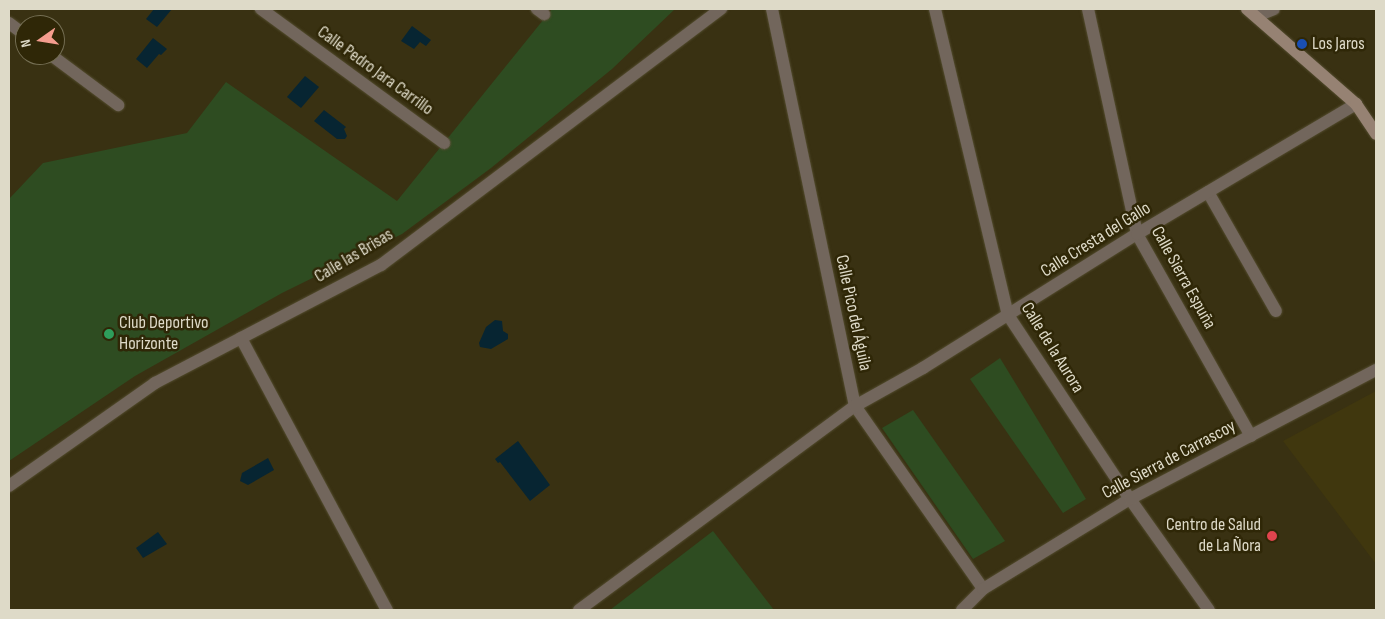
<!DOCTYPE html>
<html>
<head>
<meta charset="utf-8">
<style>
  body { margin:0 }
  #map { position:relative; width:1385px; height:619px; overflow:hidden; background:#393112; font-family:"Sofia Sans Condensed",sans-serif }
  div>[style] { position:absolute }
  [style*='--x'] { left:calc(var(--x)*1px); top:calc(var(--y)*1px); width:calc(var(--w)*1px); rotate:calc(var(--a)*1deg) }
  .built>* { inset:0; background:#40370e }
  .green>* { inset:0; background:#2e4c21 }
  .water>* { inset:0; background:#072532 }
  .roads { filter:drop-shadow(0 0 1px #534c2f) drop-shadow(0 0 1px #534c2f) }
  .street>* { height:12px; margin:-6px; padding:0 6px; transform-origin:6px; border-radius:6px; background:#72665c }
  .secondary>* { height:12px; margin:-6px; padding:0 6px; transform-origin:6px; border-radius:6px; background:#968273 }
  .dots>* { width:14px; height:14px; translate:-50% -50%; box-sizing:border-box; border:2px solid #2f2707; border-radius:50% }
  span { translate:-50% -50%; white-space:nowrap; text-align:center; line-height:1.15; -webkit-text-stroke:5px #2f2707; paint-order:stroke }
  .poi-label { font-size:18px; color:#dedac8 }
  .left { translate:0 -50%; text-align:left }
  .right { translate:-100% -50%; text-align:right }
  .street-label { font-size:18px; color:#dedac8 }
  .frame { position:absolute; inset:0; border:10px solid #dedac8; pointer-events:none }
  .north { position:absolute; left:15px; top:15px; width:50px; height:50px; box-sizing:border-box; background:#2f2707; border:1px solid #756f54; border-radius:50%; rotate:257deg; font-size:14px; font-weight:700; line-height:20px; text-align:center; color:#dedac8 }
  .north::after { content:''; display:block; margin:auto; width:18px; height:22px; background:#f59d8e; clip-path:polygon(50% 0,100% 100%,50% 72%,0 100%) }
</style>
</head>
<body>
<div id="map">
  <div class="built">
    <i style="clip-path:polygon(1376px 391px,1376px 564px,1283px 441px)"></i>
  </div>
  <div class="green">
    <i style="clip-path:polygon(552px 9px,675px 9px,612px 69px,491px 168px,402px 234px,282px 293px,135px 376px,9px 461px,9px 199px,43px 163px,187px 133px,226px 82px,397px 201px)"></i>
    <i style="clip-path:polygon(1000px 358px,1086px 499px,1063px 513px,970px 379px)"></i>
    <i style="clip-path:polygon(913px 410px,1005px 541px,973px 559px,882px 428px)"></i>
    <i style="clip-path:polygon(713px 531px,774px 610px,610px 610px)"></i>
  </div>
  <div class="water">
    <i style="clip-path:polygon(154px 9px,172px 9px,157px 27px,146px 19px)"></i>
    <i style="clip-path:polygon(412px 26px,431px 40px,426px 46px,420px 42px,414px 49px,401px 41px)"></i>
    <i style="clip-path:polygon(153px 38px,167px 49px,161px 55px,159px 54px,147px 68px,136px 59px)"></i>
    <i style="clip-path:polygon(305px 76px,319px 87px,301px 108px,287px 97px)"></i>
    <i style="clip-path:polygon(324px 110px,346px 127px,344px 129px,347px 136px,345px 139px,337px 139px,314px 121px)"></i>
    <i style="clip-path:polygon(495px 320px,502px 321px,503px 331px,508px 334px,508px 339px,491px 349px,480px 347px,479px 343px,486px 327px)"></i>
    <i style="clip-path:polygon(518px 441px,550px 485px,530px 501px,500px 462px,498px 463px,495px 459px)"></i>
    <i style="clip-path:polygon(268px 458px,274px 470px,248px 485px,240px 481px,242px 473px)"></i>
    <i style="clip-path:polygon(158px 532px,167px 544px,143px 558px,136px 548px)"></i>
  </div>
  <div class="roads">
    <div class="street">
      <i style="--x:261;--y:9;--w:227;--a:36.2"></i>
      <i style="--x:537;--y:9;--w:9;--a:36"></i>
      <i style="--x:772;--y:9;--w:406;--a:78.2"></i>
      <i style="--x:855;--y:406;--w:223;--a:55"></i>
      <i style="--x:935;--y:9;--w:315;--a:76.6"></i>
      <i style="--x:1008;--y:315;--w:221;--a:56.5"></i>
      <i style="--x:1130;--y:499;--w:136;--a:54.6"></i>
      <i style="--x:1088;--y:9;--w:230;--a:77.7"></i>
      <i style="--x:1137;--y:234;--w:232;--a:60.6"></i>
      <i style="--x:1257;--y:16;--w:18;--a:-22"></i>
      <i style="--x:9;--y:23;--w:20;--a:37"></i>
      <i style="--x:51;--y:55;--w:84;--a:36.7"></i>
      <i style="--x:1208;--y:192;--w:137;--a:60.3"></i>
      <i style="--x:241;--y:338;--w:309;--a:61.8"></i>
      <i style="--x:9;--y:486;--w:179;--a:-35.2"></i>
      <i style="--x:155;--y:383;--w:255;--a:-27.6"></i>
      <i style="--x:381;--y:265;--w:426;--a:-37"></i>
      <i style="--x:579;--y:610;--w:343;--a:-36.5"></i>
      <i style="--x:855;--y:406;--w:78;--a:-29.2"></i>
      <i style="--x:923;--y:368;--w:252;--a:-32.1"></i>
      <i style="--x:1137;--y:234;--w:255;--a:-30.7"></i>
      <i style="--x:962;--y:610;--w:30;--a:-45"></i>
      <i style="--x:983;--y:589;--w:172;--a:-31.5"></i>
      <i style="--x:1130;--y:499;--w:278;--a:-27.7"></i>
    </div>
    <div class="secondary">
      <i style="--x:1247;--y:9;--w:145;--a:41.1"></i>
      <i style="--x:1356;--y:104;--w:36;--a:56"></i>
    </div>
  </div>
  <div class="dots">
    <i style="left:1302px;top:44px;background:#1a4fb4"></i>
    <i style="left:109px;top:334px;background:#2e9e5b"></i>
    <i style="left:1272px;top:536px;background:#e0444e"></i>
  </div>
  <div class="poi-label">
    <span class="left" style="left:1312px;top:44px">Los Jaros</span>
    <span class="left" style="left:119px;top:334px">Club Deportivo<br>Horizonte</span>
    <span class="right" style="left:1261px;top:536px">Centro de Salud<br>de La Ñora</span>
  </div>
  <div class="street-label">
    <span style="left:375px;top:71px;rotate:36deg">Calle Pedro Jara Carrillo</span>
    <span style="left:1096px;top:240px;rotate:-32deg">Calle Cresta del Gallo</span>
    <span style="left:354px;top:256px;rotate:-31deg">Calle las Brisas</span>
    <span style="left:1183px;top:278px;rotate:61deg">Calle Sierra Espuña</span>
    <span style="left:853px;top:313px;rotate:78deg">Calle Pico del Águila</span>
    <span style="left:1052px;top:348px;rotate:58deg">Calle de la Aurora</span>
    <span style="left:1169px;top:460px;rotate:-28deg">Calle Sierra de Carrascoy</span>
  </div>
  <div class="frame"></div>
  <div class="north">N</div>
</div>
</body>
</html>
